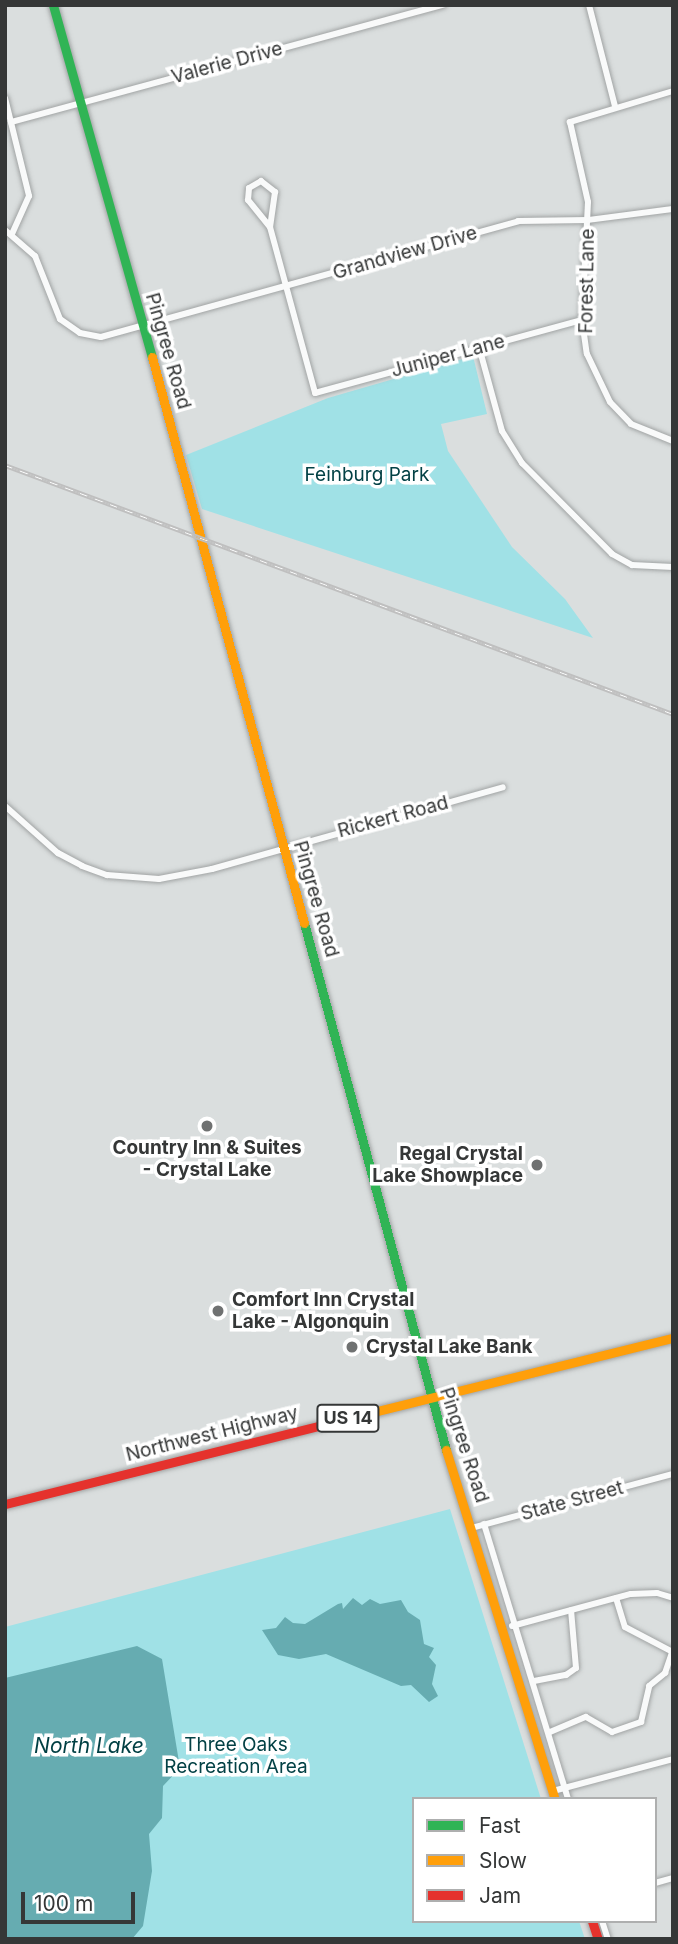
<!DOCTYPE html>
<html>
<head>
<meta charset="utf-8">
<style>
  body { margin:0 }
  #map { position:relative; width:678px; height:1944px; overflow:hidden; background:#dadede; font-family:Inter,sans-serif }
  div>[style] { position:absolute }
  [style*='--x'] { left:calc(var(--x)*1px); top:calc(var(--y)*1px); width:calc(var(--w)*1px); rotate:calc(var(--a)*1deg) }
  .green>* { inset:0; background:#a0e1e6 }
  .water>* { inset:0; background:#66acb1 }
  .roads { filter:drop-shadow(0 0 2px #a1a4a4) drop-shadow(0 0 2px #a1a4a4) }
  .street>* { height:6px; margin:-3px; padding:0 3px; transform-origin:3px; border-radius:3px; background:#f9fafa }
  .fast>* { height:9px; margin:-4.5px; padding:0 4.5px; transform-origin:4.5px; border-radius:4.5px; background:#30b455 }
  .slow>* { height:9px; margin:-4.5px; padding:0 4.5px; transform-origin:4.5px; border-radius:4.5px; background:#ff9f0a }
  .jam>* { height:9px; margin:-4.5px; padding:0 4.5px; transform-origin:4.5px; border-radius:4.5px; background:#e5322d }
  .rail>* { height:5px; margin-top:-2.5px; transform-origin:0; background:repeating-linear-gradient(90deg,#fff 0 8px,#bfbfbf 0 16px); box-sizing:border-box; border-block:2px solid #bfbfbf }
  .dots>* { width:19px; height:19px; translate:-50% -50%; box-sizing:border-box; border:4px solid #fff; border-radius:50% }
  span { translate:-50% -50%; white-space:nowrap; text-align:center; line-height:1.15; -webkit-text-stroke:7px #fff; paint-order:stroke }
  .shield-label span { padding:2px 5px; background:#fff; border:2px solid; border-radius:5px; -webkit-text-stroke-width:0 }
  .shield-label { font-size:18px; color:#353737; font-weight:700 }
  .street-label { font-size:19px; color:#353737 }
  .park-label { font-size:19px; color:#034145 }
  .poi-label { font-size:19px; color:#353737; font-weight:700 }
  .right { translate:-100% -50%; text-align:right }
  .left { translate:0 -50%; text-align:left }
  .water-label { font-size:21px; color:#003f43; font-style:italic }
  .frame { position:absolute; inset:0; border:7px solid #353737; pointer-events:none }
  .legend { position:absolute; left:412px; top:1797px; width:245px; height:126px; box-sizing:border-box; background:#fff; border:2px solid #aeafaf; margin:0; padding:9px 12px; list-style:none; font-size:21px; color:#353737 }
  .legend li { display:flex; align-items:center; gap:14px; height:35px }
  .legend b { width:35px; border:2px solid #aeafaf }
  .scale { position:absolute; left:21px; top:1892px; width:114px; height:32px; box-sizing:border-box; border:4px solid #353737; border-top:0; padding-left:9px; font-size:21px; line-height:24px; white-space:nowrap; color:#353737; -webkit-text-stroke:5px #fff; paint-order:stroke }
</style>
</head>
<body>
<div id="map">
  <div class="green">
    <i style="clip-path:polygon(473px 356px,487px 414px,441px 424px,448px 451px,512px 547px,565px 599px,593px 638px,202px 509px,186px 455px,328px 398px)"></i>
    <i style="clip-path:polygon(450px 1509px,541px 1799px,414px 1799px,414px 1921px,579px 1921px,585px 1939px,5px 1939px,5px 1627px)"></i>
  </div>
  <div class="water">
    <i style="clip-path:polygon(353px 1598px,362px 1605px,370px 1599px,380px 1604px,401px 1600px,408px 1612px,420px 1620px,424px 1644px,434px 1648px,429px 1657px,436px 1665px,432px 1684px,438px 1696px,429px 1702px,411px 1685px,401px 1686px,326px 1654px,299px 1659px,278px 1655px,262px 1630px,276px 1628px,285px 1617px,293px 1623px,305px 1624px,338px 1604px,342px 1603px,343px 1609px)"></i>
    <i style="clip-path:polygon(137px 1646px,162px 1659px,180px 1768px,163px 1786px,162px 1818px,149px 1834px,152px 1871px,143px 1926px,132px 1939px,5px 1939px,5px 1678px)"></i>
  </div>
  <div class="roads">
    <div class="street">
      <i style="--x:589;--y:5;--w:104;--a:75.6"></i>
      <i style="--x:673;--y:91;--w:108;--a:163.2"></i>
      <i style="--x:570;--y:122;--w:82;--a:77.3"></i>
      <i style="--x:588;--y:202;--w:118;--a:92.9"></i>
      <i style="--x:582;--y:320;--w:34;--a:82"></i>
      <i style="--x:587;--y:354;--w:53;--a:64.4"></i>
      <i style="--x:610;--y:402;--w:30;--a:46"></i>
      <i style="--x:631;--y:424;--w:45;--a:22"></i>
      <i style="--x:5;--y:98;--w:101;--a:76.2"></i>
      <i style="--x:29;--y:196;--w:42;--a:114.1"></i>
      <i style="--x:11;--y:122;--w:448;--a:-15.2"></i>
      <i style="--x:270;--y:227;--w:35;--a:-129"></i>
      <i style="--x:248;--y:200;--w:12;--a:-85"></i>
      <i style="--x:249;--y:188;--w:14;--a:-30"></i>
      <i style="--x:261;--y:181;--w:18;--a:38"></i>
      <i style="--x:275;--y:192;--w:35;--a:98"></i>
      <i style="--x:270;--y:227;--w:172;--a:74.8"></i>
      <i style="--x:315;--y:393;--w:277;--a:-15.3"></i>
      <i style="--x:5;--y:230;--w:40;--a:41"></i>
      <i style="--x:35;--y:256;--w:68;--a:68.4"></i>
      <i style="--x:60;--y:319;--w:24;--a:35"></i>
      <i style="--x:80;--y:333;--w:21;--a:11"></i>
      <i style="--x:101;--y:337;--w:433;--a:-15.5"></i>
      <i style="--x:518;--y:221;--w:70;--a:-0.8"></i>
      <i style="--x:588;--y:220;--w:86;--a:-7.4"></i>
      <i style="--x:479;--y:347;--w:87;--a:74.7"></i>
      <i style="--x:502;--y:431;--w:38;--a:58"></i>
      <i style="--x:522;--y:463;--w:128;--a:45.3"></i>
      <i style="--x:612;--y:554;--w:23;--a:29"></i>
      <i style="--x:632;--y:565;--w:41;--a:2.8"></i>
      <i style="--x:5;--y:806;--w:71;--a:41.6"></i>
      <i style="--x:58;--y:853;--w:27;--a:28"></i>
      <i style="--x:82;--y:866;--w:27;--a:20"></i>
      <i style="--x:107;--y:875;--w:52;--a:4.4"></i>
      <i style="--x:159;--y:879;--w:54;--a:-10.7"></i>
      <i style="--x:212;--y:869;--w:302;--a:-15.7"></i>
      <i style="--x:484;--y:1524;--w:288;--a:73"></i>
      <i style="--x:471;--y:1528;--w:209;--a:-15"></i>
      <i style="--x:616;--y:1598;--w:30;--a:73"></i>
      <i style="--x:625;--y:1627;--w:52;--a:27.6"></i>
      <i style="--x:512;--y:1626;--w:123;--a:-15.1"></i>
      <i style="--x:631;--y:1594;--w:26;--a:-2"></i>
      <i style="--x:657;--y:1593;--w:17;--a:17"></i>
      <i style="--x:534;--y:1681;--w:33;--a:-11"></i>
      <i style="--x:566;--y:1675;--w:12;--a:-35"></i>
      <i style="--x:576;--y:1668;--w:58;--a:-94.9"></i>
      <i style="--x:550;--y:1732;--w:39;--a:-23"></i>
      <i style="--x:586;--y:1717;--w:30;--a:30"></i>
      <i style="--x:612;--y:1732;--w:31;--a:-19"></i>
      <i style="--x:641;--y:1722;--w:37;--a:-77"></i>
      <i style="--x:649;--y:1686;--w:21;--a:-39"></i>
      <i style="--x:665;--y:1673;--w:24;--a:-71"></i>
      <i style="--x:553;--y:1791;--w:124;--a:-14.9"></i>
      <i style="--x:655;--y:1883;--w:19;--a:-16"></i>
      <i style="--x:602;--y:1921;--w:19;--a:72"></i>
    </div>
    <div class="fast">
      <i style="--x:53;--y:5;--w:366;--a:74.3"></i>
      <i style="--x:304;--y:923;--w:546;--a:74.92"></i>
    </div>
    <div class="slow">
      <i style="--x:152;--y:357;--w:586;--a:74.97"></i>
      <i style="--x:349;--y:1418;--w:334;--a:-13.9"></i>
      <i style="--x:446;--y:1450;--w:366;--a:72.7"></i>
    </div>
    <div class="jam">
      <i style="--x:5;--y:1504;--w:355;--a:-14"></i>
      <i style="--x:592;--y:1921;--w:19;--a:72"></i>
    </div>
  </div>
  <div class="rail">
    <i style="--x:5;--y:465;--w:713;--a:20.44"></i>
  </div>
  <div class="dots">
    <i style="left:207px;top:1126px;background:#6f7171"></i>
    <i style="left:537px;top:1165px;background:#6f7171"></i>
    <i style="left:218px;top:1311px;background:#6f7171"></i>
    <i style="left:352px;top:1347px;background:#6f7171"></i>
  </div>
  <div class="shield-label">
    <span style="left:348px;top:1418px">US 14</span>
  </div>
  <div class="street-label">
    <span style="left:227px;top:63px;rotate:-15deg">Valerie Drive</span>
    <span style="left:405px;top:253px;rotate:-16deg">Grandview Drive</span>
    <span style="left:587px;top:281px;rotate:-89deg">Forest Lane</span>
    <span style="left:168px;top:351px;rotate:74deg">Pingree Road</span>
    <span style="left:448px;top:356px;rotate:-15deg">Juniper Lane</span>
    <span style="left:393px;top:817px;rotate:-15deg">Rickert Road</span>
    <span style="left:316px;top:899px;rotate:74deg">Pingree Road</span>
    <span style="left:212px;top:1434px;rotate:-14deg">Northwest Highway</span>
    <span style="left:464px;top:1445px;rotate:72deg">Pingree Road</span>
    <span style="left:572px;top:1501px;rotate:-15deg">State Street</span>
  </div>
  <div class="park-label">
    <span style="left:367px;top:475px">Feinburg Park</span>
    <span style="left:236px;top:1756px">Three Oaks<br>Recreation Area</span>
  </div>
  <div class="poi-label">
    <span style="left:207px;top:1159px">Country Inn &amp; Suites<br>- Crystal Lake</span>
    <span class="right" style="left:523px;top:1165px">Regal Crystal<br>Lake Showplace</span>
    <span class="left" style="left:232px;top:1311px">Comfort Inn Crystal<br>Lake - Algonquin</span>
    <span class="left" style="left:366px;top:1347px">Crystal Lake Bank</span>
  </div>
  <div class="water-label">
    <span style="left:89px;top:1746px">North Lake</span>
  </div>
  <div class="frame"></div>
  <ul class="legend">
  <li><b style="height:9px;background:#30b455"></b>Fast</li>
  <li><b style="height:9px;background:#ff9f0a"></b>Slow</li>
  <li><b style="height:9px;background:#e5322d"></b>Jam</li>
  </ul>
  <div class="scale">100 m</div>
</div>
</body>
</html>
